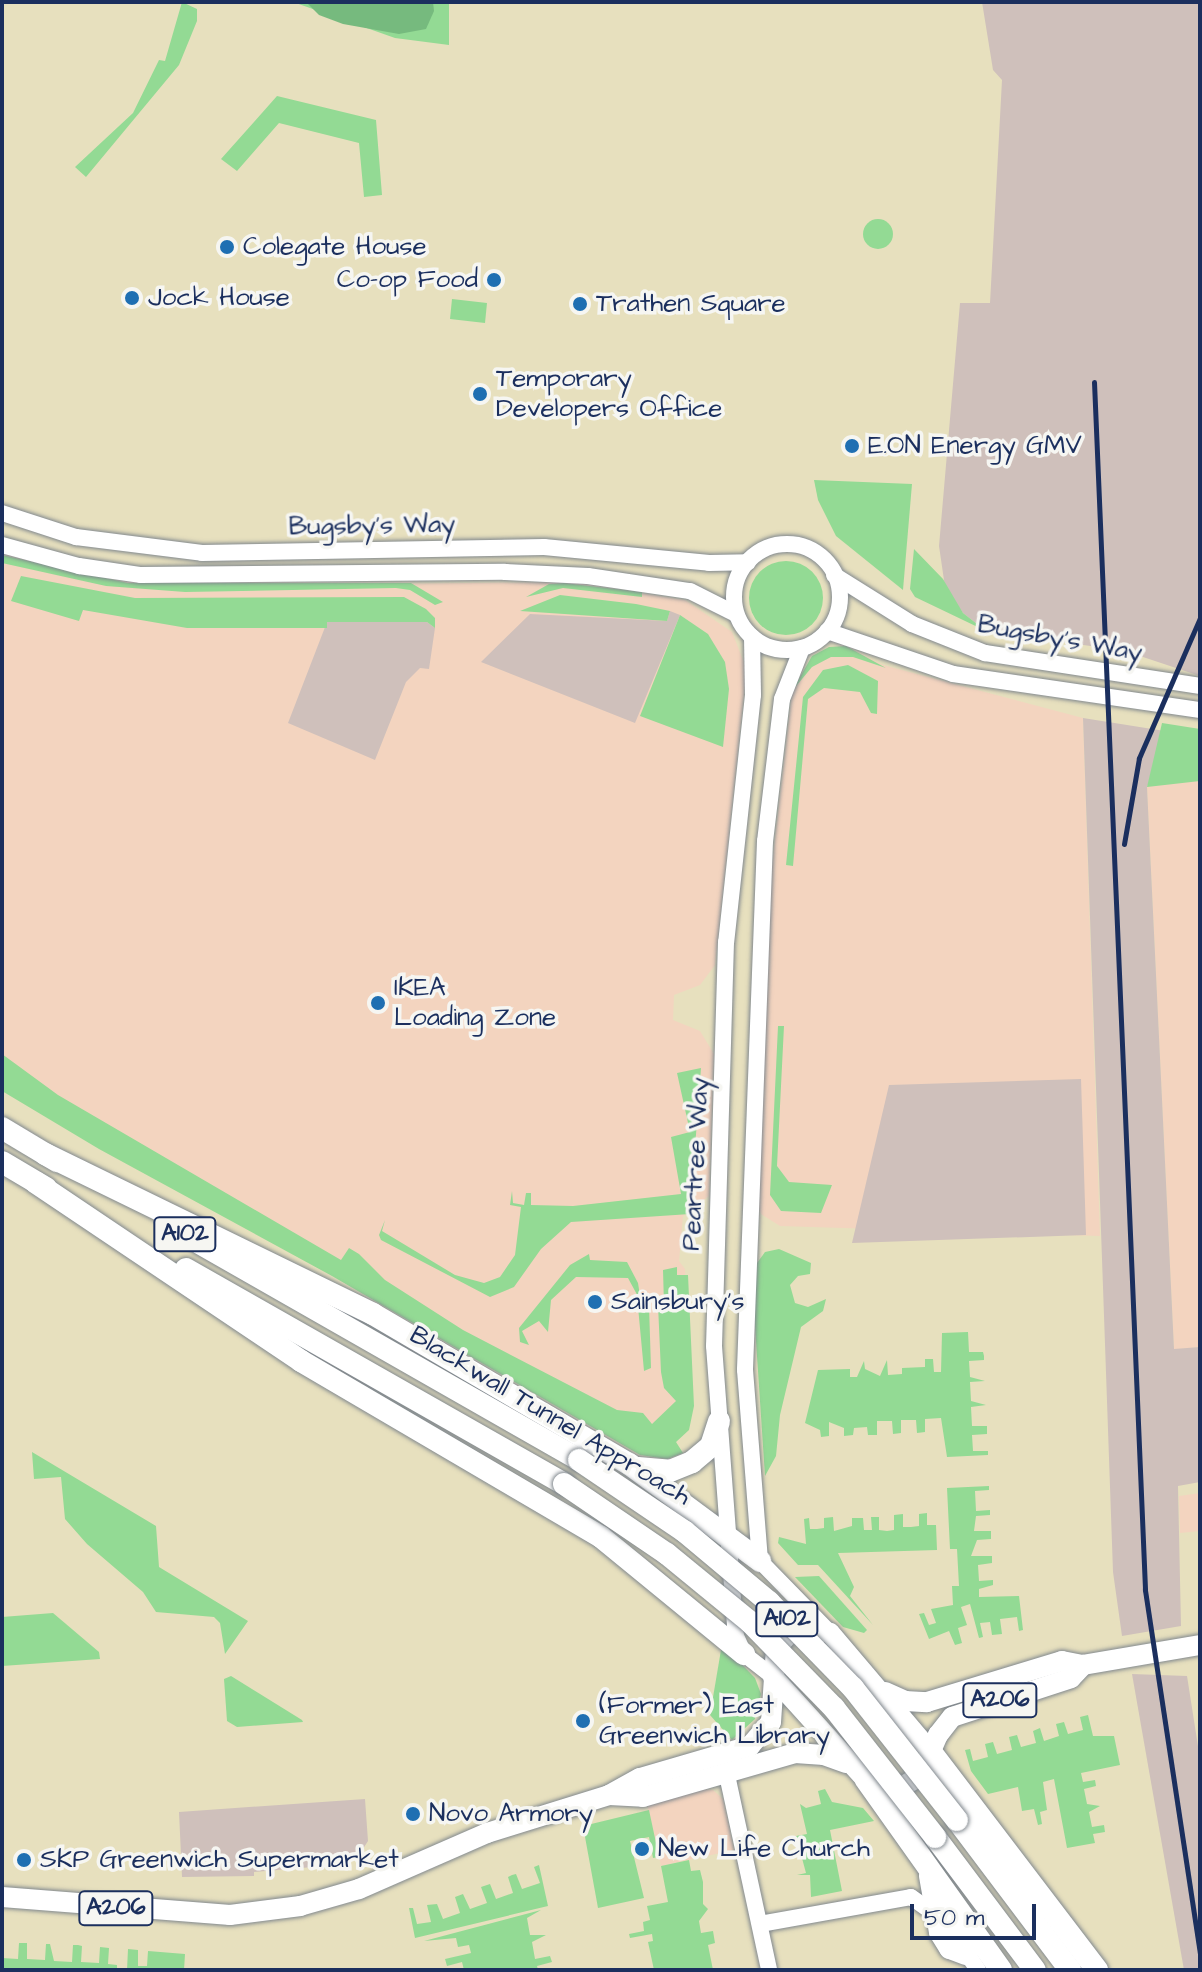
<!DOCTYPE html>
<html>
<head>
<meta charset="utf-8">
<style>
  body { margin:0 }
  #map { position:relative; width:1202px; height:1972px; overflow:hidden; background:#e7e0be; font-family:"Architects Daughter",sans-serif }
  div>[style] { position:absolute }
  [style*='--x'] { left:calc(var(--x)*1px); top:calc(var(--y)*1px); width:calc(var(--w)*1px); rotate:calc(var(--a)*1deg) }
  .built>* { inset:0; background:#f3d4bf }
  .industrial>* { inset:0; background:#cfc0bb }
  .green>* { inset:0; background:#93da94 }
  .round { border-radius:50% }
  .forest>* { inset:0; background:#76ba7e }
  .roads { filter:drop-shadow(0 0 2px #81888e) drop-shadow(0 0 2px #81888e) }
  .tertiary>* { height:16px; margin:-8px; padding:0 8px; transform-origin:8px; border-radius:8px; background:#fff }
  .tertiary>.ring { margin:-8px; padding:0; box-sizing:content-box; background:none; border:16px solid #fff; border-radius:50% }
  .primary>* { height:20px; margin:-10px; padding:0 10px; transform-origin:10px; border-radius:10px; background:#fff }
  .trunk>* { height:22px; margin:-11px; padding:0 11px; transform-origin:11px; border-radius:11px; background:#fff }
  .rail>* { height:5px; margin:-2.5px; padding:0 2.5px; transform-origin:2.5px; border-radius:2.5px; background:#1b2f5e }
  .bridges { filter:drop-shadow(0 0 2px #81888e) drop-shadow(0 0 2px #81888e) }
  .trunk-bridge>* { height:22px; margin:-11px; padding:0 11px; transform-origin:11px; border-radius:11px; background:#fff }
  .dots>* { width:22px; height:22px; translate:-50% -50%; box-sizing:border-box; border:4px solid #f6f6f2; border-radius:50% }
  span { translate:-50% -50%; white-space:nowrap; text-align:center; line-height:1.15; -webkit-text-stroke:7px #f6f6f2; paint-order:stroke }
  .shield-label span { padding:2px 6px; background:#f6f6f2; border:2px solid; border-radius:6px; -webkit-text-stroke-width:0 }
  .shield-label { font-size:24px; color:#1b2f5e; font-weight:700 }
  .poi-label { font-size:26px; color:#1b2f5e }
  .left { translate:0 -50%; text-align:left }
  .right { translate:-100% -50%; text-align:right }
  .street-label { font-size:26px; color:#1b2f5e }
  .frame { position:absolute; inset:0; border:4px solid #1b2f5e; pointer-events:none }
  .scale { position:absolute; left:910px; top:1904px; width:126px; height:36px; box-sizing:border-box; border:4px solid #1b2f5e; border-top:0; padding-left:10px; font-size:24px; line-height:28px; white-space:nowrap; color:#1b2f5e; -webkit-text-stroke:6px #f6f6f2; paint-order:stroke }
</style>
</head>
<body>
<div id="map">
  <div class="built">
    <i style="clip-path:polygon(2px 554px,115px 581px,185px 586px,569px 582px,685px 600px,732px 632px,745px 665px,745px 685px,715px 965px,700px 985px,674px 995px,673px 1020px,700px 1031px,714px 1054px,709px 1196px,683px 1216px,679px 1261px,685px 1269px,689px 1423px,659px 1454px,2px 1066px)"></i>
    <i style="clip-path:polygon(846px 646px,883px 665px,1083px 718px,1100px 1236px,780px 1226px,761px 1214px,757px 1203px,772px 865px,792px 693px,812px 657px,829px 647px)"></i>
    <i style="clip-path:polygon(1200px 733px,1200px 1347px,1174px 1350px,1147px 787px)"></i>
    <i style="clip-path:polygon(1200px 1493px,1200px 1531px,1180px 1533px,1179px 1496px)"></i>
    <i style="clip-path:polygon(700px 1789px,713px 1790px,723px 1799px,734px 1850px,661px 1866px,647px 1804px)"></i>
  </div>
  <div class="industrial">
    <i style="clip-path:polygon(982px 2px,1200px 2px,1200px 676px,1125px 651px,986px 631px,963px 613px,945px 587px,939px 546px,960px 303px,990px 303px,1002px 80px,993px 70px)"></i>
    <i style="clip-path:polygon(670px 611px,680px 615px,635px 723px,481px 662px,530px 614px,667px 621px)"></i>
    <i style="clip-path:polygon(327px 622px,427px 622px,435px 628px,429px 669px,420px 668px,406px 682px,375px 760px,288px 723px)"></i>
    <i style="clip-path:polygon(1083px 718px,1171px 732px,1147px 787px,1174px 1349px,1200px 1347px,1200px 1482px,1178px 1486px,1181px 1626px,1122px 1636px,1113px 1572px)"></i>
    <i style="clip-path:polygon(1081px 1079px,1086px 1235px,852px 1243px,889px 1085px)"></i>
    <i style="clip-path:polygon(1132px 1674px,1187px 1676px,1200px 1759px,1200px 1970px,1184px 1970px)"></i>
    <i style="clip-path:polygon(365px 1799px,368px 1841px,359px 1855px,325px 1861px,325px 1866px,254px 1872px,254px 1876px,182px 1877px,179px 1812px)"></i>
  </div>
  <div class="green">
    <i style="clip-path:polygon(182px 2px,197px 9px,197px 21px,179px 65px,86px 177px,75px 167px,133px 113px,159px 60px,165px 61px)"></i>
    <i style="clip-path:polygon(293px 2px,449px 2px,449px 45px,395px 38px)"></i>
    <i style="clip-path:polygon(277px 96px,376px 120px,382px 195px,364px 197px,359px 143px,279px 123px,237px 171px,221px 159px)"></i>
    <i class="round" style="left:863px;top:219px;width:30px;height:30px"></i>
    <i style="clip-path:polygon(452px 299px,487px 303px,485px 323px,450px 319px)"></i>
    <i style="clip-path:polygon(814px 480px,912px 484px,903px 590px,836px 536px,818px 500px)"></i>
    <i style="clip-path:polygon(914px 549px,943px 579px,963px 613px,986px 631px,915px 597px,910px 589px)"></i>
    <i style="clip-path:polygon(2px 555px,128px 583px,411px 583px,443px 602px,435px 605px,410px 590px,396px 588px,185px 592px,106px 586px,2px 563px)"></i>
    <i class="round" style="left:749px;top:561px;width:74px;height:74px"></i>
    <i style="clip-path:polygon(21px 576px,135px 598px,404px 597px,426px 609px,435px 618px,435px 628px,427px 622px,327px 622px,327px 628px,187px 628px,83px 610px,79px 621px,11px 601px)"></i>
    <i style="clip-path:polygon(549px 584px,564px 583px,642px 592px,642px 597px,563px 588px,526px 597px)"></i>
    <i style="clip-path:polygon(560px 595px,636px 604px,670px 611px,667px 621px,520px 611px)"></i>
    <i style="clip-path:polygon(680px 615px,708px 634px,725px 662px,729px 689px,723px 747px,640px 716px)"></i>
    <i style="clip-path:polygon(846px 646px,886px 668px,853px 657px,831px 657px,812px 667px,792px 691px,812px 656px,829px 647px)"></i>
    <i style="clip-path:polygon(848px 665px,878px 681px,877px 714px,871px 713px,860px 692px,824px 688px,808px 699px,793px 866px,786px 865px,803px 697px,823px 670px)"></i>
    <i style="clip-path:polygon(1162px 723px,1200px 729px,1200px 781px,1147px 787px)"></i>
    <i style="clip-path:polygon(778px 1026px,784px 1026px,777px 1166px,789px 1182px,832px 1185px,821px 1213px,781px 1211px,770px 1195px)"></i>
    <i style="clip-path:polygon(2px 1054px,58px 1095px,341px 1260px,349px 1248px,359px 1254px,385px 1280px,463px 1330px,617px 1410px,643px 1413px,652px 1424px,676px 1401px,664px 1388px,661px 1372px,658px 1305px,664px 1305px,663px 1270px,677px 1267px,677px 1275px,688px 1275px,694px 1406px,689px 1430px,676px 1442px,683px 1453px,667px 1459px,640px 1455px,332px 1276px,99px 1149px,2px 1091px)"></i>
    <i style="clip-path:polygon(701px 1068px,690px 1214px,571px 1222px,541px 1249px,514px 1287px,490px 1297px,381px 1240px,379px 1235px,385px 1220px,382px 1231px,387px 1234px,455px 1275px,484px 1283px,500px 1277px,515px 1255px,521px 1207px,510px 1205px,512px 1191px,513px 1203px,524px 1205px,526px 1193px,531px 1193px,531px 1205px,573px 1206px,681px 1194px,671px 1137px,690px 1132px,677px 1073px)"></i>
    <i style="clip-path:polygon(779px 1249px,811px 1263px,810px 1274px,798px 1276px,790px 1285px,795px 1303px,808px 1307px,826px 1299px,823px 1311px,801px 1327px,780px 1415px,776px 1456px,765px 1476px,754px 1311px,757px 1263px,765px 1252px)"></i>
    <i style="clip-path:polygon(589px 1254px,590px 1260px,627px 1262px,638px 1283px,641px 1302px,628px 1278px,576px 1277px,551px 1300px,548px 1332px,539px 1321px,522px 1331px,529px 1345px,520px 1342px,519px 1328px,570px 1265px)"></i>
    <i style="clip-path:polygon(649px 1306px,651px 1368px,644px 1371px,638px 1307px)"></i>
    <i style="clip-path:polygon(968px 1332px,969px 1352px,983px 1352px,984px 1356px,984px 1360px,969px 1361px,970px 1377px,985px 1381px,970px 1382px,971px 1401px,986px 1405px,971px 1407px,972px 1426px,987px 1426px,987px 1434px,972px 1435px,973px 1451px,988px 1451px,988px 1455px,947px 1457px,941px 1418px,925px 1419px,925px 1432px,917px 1433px,916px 1420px,901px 1420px,901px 1433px,893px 1434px,892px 1421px,877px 1421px,877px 1435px,868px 1435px,867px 1427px,854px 1428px,853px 1435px,844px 1436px,844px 1428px,829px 1422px,829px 1436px,821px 1437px,820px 1430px,805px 1423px,818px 1370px,850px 1369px,850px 1377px,857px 1377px,864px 1361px,865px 1369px,880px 1376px,887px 1360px,888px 1375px,902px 1374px,902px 1368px,925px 1367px,925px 1359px,933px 1359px,934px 1372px,941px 1372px,942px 1333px)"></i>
    <i style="clip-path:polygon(32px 1452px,156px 1526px,159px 1567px,248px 1621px,225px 1654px,220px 1623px,214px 1617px,156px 1612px,143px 1592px,87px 1544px,65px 1519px,61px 1477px,34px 1479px)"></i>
    <i style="clip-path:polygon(989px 1486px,989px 1490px,975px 1491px,976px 1511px,990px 1510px,990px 1515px,976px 1516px,974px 1531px,991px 1531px,991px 1539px,977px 1540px,971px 1556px,992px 1556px,992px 1563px,978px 1565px,979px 1581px,993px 1580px,993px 1585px,979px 1589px,979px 1597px,1019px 1596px,1023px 1630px,1019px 1631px,1017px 1617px,1000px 1619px,1002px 1634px,992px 1635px,990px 1622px,980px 1623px,983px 1637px,979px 1638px,970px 1604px,961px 1607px,967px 1625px,958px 1628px,962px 1643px,955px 1645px,949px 1631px,929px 1639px,919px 1614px,924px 1613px,929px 1625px,936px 1623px,931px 1609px,953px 1605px,952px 1586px,959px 1586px,957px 1549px,950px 1549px,947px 1488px)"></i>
    <i style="clip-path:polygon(927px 1513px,927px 1525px,936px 1525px,937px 1550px,838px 1553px,854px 1587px,850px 1596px,873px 1625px,818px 1565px,798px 1565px,778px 1543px,779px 1537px,806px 1544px,804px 1519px,809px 1518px,810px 1529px,817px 1529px,824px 1528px,824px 1518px,833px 1517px,834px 1531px,852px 1526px,852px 1518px,863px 1518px,864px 1530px,872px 1530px,871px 1517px,879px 1517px,879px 1530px,887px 1531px,894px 1530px,894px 1515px,903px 1514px,903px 1527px,911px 1527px,919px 1526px,919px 1514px)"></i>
    <i style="clip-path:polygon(819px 1576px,867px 1630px,864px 1633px,843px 1627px,795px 1577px)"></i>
    <i style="clip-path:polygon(53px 1613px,99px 1652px,100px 1659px,2px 1666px,2px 1617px)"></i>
    <i style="clip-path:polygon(722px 1644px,755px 1678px,761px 1694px,755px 1719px,732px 1740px,710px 1715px)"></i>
    <i style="clip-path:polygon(231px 1676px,302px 1720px,303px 1722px,237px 1727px,227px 1721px,224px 1679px)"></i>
    <i style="clip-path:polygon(1088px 1715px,1093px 1736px,1114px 1736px,1120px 1765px,1081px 1773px,1083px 1782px,1095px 1780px,1096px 1786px,1084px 1789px,1087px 1804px,1100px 1806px,1089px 1812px,1092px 1827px,1104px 1825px,1105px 1832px,1093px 1834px,1095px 1843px,1067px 1848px,1054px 1779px,1043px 1782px,1047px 1810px,1040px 1812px,1042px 1824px,1038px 1825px,1034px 1809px,1022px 1811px,1018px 1787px,988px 1794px,971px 1771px,965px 1750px,970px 1749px,973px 1761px,988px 1757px,985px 1744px,993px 1742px,997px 1754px,1012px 1750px,1009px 1737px,1017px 1735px,1021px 1747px,1036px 1743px,1033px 1731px,1040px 1728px,1044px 1741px,1059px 1736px,1056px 1724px,1064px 1722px,1068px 1734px,1083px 1730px,1080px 1717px)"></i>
    <i style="clip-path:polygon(825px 1789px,832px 1802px,863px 1808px,874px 1821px,830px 1830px,842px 1891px,811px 1897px,810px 1875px,797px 1875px,806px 1873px,796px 1836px,807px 1834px,800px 1804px,806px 1808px,821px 1804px,818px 1791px)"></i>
    <i style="clip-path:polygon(649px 1810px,659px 1857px,653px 1858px,649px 1837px,630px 1841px,644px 1898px,598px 1908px,583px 1826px)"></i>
    <i style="clip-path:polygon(689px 1860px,691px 1871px,700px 1870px,703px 1882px,703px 1904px,708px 1909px,699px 1921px,701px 1933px,713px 1931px,715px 1943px,708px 1945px,713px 1970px,654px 1970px,648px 1942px,653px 1941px,652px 1934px,630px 1938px,629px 1934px,644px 1931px,643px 1922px,650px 1920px,647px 1906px,668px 1902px,661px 1866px)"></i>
    <i style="clip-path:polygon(539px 1865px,548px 1906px,415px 1938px,409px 1908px,413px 1908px,417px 1924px,431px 1922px,427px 1905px,437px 1904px,443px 1919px,460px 1913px,455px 1897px,463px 1894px,470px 1909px,487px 1903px,481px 1887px,490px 1884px,496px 1899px,513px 1893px,508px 1877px,512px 1875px,516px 1874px,522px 1889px,540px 1883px,534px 1867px)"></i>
    <i style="clip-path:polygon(541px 1910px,527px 1918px,530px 1935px,546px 1935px,532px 1942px,535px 1959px,550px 1956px,552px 1962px,537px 1966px,538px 1970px,464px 1970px,462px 1962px,447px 1966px,445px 1959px,471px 1953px,469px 1945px,458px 1947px,456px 1938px,424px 1941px)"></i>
    <i style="clip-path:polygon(19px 1943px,27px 1943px,27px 1959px,45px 1960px,46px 1944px,50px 1944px,54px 1961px,72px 1962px,73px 1945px,78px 1945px,82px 1946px,81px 1962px,99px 1963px,100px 1947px,109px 1948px,108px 1964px,117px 1965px,117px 1970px,2px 1970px,2px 1958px,18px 1959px)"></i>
    <i style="clip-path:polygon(128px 1949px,138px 1950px,138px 1966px,147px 1966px,148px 1951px,185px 1954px,184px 1970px,127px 1970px)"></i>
  </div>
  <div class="forest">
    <i style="clip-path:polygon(306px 2px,433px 2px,434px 11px,426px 29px,399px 34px,343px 24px,319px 15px)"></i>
  </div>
  <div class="roads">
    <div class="tertiary">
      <i style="--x:2;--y:513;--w:78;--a:18"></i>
      <i style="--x:76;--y:537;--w:127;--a:7.2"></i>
      <i style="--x:202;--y:553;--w:342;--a:-1"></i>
      <i style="--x:544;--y:547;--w:166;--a:5.5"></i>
      <i style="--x:709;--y:563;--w:39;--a:-1"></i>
      <i class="ring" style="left:734px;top:544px;width:90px;height:90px"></i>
      <i style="--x:2;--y:545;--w:80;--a:15.3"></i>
      <i style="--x:79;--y:566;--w:63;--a:8.3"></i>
      <i style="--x:141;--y:575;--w:364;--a:-0.5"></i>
      <i style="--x:505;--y:572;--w:83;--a:2.8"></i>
      <i style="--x:588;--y:576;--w:103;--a:8.4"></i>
      <i style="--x:690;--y:591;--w:51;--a:26.6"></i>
      <i style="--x:834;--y:575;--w:92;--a:32.1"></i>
      <i style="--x:912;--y:624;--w:79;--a:21.7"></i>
      <i style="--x:985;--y:653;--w:218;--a:8.7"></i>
      <i style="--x:827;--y:631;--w:133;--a:18.8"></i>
      <i style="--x:953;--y:674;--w:250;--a:8.3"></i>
      <i style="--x:752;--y:637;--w:58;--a:89"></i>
      <i style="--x:753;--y:695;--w:248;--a:96.2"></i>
      <i style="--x:726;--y:942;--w:404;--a:91.7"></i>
      <i style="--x:714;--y:1346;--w:291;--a:85.7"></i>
      <i style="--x:736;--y:1636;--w:20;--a:66"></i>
      <i style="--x:744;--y:1654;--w:37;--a:38"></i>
      <i style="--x:802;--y:648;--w:55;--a:111.4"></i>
      <i style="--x:782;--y:699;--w:143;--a:96.8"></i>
      <i style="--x:765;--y:841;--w:529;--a:92.17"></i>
      <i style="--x:745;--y:1370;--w:192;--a:85.5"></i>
      <i style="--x:760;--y:1561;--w:100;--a:45.8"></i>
      <i style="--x:727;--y:1775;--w:199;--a:77.8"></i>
      <i style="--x:760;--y:1924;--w:153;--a:-10.1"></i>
      <i style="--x:911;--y:1897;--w:43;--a:35.5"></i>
      <i style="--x:946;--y:1922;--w:58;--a:56.3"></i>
    </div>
    <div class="primary">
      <i style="--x:773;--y:1677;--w:139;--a:47.9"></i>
      <i style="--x:866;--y:1780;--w:35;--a:13"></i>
      <i style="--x:900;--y:1788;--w:23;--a:-31"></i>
      <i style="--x:920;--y:1776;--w:45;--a:-66.3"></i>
      <i style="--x:938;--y:1735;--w:23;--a:-52"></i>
      <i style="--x:952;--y:1717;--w:125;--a:-18.1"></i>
      <i style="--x:1071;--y:1678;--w:18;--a:-47"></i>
      <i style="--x:885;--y:1692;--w:22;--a:24"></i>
      <i style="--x:905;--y:1701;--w:22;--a:3"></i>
      <i style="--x:927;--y:1702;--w:141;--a:-16.9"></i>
      <i style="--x:1062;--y:1661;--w:21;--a:11"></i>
      <i style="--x:1083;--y:1665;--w:119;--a:-9.7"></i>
      <i style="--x:609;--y:1795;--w:34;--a:3"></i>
      <i style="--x:643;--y:1797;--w:158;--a:-16.1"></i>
      <i style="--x:795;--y:1753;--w:29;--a:4"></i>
      <i style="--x:824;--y:1755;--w:23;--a:20"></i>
      <i style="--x:2;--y:1897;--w:229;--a:4.5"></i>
      <i style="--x:230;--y:1915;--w:71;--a:-7.3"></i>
      <i style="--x:300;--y:1906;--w:61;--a:-16.1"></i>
      <i style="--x:359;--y:1889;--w:140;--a:-23.6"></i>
      <i style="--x:487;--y:1833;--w:128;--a:-17.3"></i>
      <i style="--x:609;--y:1795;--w:35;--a:-29"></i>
      <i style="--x:640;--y:1778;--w:115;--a:-16.2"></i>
      <i style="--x:750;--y:1746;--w:32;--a:-49"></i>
      <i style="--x:771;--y:1722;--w:74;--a:-86.1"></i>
      <i style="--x:776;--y:1648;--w:22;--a:-47"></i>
      <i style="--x:791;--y:1632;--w:12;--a:-14"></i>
      <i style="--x:803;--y:1629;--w:27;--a:8"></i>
      <i style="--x:830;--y:1633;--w:156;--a:49.7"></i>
    </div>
    <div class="trunk">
      <i style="--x:2;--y:1128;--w:64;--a:31"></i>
      <i style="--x:45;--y:1154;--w:365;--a:26"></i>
      <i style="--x:373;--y:1314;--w:297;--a:30.4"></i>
      <i style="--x:629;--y:1464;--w:163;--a:36.5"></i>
      <i style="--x:2;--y:1162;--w:51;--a:30.6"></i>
      <i style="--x:35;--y:1182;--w:321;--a:33.9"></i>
      <i style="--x:301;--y:1361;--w:348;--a:30.4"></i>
      <i style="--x:601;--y:1537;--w:185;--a:39.3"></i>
      <i style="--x:201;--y:1244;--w:435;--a:29.7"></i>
      <i style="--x:186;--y:1269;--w:435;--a:29.6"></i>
      <i style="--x:638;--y:1468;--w:32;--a:5"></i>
      <i style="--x:670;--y:1471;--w:24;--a:-22"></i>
      <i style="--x:692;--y:1462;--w:25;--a:-40"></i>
      <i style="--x:711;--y:1446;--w:26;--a:-72"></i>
      <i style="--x:931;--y:1752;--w:274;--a:52.7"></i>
      <i style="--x:866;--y:1780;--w:233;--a:54.6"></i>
      <i style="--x:957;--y:1820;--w:188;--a:53"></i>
      <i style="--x:935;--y:1837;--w:166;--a:53.1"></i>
      <i style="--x:930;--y:1876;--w:57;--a:79.9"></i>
      <i style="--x:940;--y:1932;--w:19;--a:58"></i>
      <i style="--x:950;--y:1948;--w:17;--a:21"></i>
    </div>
  </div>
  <div class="rail">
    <i style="--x:1094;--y:382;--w:1209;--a:87.58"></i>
    <i style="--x:1145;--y:1590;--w:367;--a:81.4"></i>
    <i style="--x:1124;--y:844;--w:87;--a:-80.1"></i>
    <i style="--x:1139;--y:758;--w:153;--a:-66.5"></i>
  </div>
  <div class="bridges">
    <div class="trunk-bridge">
      <i style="--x:579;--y:1460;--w:127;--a:34.1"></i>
      <i style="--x:684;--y:1531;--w:111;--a:39.9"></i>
      <i style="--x:769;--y:1602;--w:120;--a:45.7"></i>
      <i style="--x:853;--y:1688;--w:168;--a:51.8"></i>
      <i style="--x:564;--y:1484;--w:125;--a:34.2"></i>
      <i style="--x:667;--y:1554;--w:107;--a:39.3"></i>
      <i style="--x:750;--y:1622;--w:120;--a:45.7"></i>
      <i style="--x:834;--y:1708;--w:164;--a:51.9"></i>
    </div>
  </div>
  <div class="dots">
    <i style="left:227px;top:247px;background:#1f6fb2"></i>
    <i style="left:494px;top:280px;background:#1f6fb2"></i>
    <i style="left:132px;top:298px;background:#1f6fb2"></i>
    <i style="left:580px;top:304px;background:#1f6fb2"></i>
    <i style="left:480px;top:394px;background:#1f6fb2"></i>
    <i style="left:852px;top:446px;background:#1f6fb2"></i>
    <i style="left:378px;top:1003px;background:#1f6fb2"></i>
    <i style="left:595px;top:1302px;background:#1f6fb2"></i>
    <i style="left:583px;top:1721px;background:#1f6fb2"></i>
    <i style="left:413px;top:1814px;background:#1f6fb2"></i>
    <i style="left:642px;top:1849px;background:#1f6fb2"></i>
    <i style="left:24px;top:1860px;background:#1f6fb2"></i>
  </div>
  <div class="shield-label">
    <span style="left:185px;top:1234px">A102</span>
    <span style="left:787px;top:1619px">A102</span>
    <span style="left:1000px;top:1700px">A206</span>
    <span style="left:116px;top:1908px">A206</span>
  </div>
  <div class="poi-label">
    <span class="left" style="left:243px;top:247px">Colegate House</span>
    <span class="right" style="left:478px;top:280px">Co-op Food</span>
    <span class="left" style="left:148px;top:298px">Jock House</span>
    <span class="left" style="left:596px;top:304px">Trathen Square</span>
    <span class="left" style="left:496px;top:394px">Temporary<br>Developers Office</span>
    <span class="left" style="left:868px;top:446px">E.ON Energy GMV</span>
    <span class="left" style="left:394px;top:1003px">IKEA<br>Loading Zone</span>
    <span class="left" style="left:611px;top:1302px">Sainsbury's</span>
    <span class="left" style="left:599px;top:1721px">(Former) East<br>Greenwich Library</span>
    <span class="left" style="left:429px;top:1814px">Novo Armory</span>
    <span class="left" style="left:658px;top:1849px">New Life Church</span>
    <span class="left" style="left:40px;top:1860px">SKP Greenwich Supermarket</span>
  </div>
  <div class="street-label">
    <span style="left:372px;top:526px;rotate:-1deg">Bugsby's Way</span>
    <span style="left:1060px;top:639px;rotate:10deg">Bugsby's Way</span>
    <span style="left:696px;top:1164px;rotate:-87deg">Peartree Way</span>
    <span style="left:550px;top:1416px;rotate:31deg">Blackwall Tunnel Approach</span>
  </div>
  <div class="frame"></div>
  <div class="scale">50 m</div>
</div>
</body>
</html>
